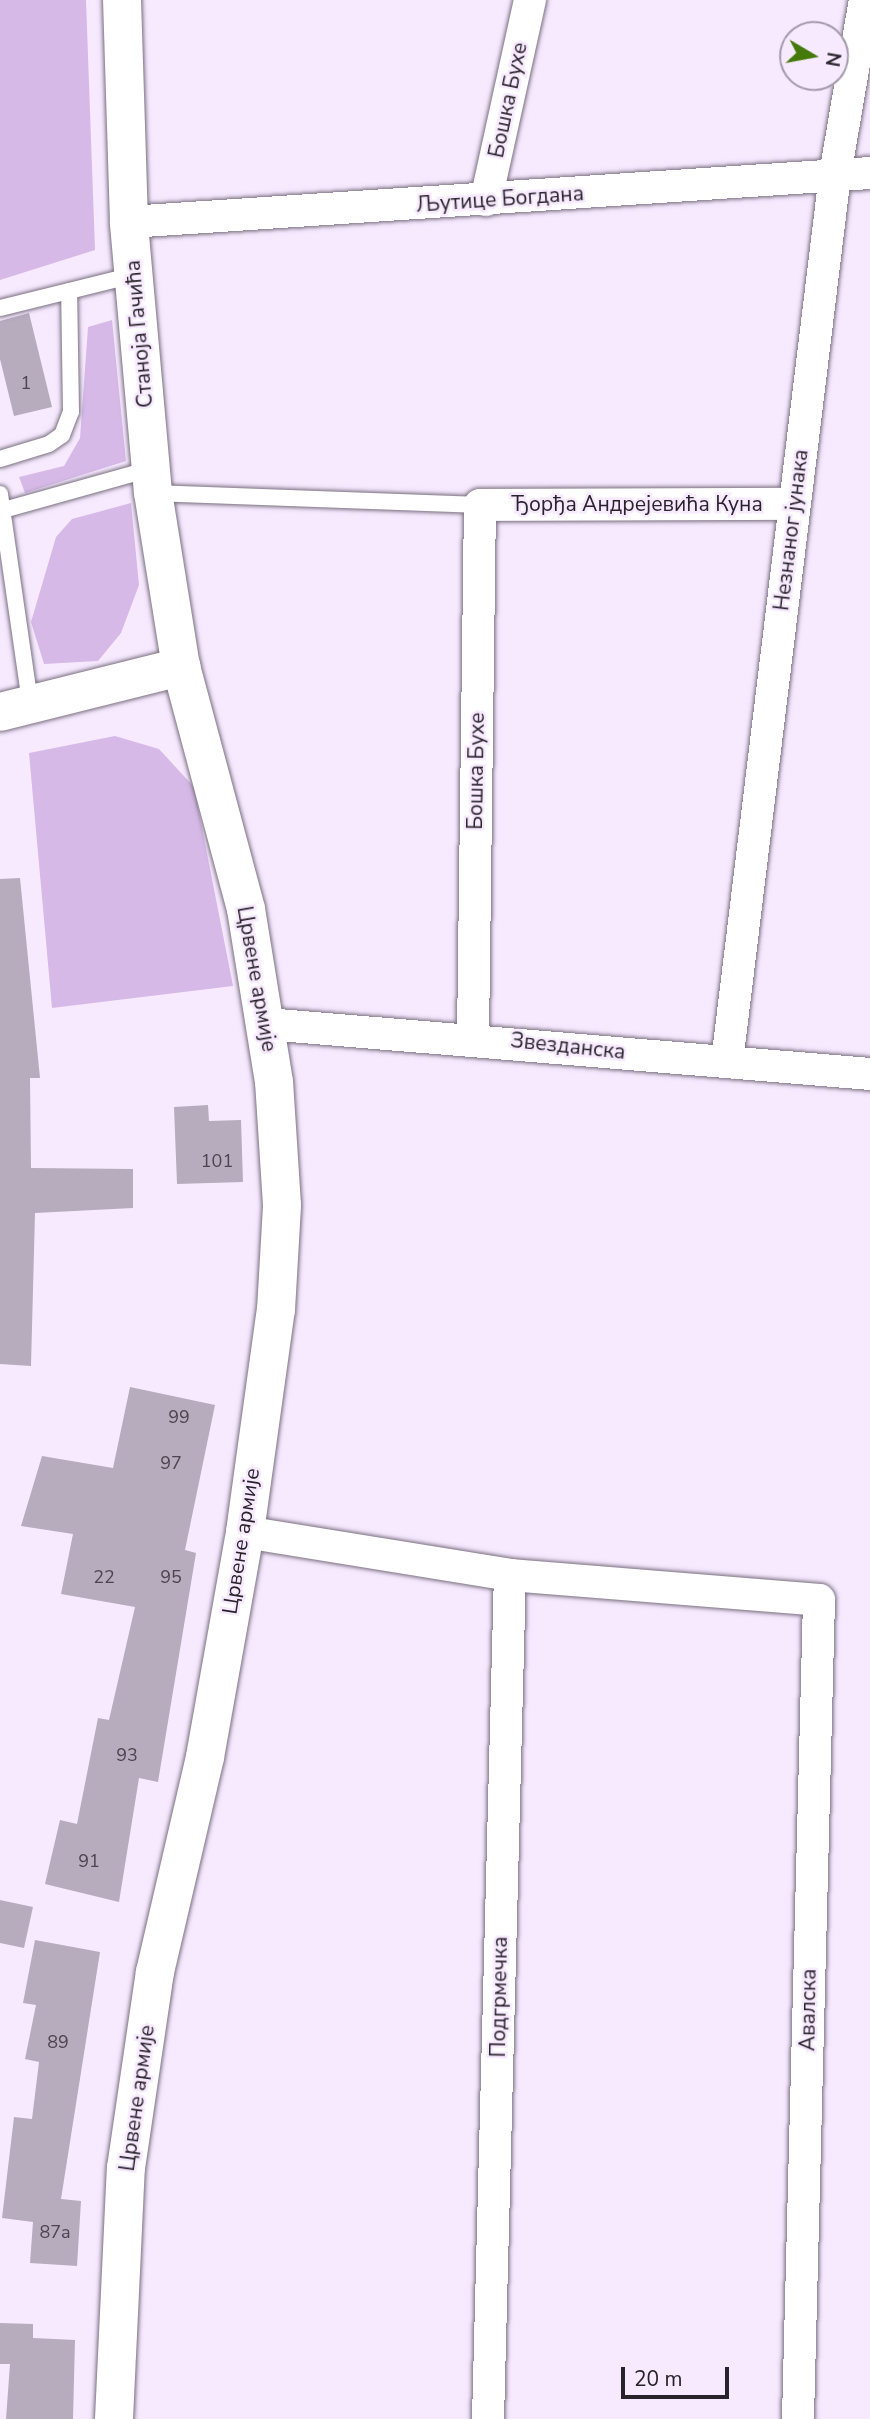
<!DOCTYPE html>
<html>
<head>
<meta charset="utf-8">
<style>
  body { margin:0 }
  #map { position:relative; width:870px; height:2419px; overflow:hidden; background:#f7eaff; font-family:"Nunito Sans",sans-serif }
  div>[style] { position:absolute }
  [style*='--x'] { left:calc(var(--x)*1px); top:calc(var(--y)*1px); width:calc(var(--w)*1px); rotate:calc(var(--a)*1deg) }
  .green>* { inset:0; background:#d6b9e7 }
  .building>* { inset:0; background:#b7abbe }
  .roads { filter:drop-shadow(0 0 2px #7a6f80) drop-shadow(0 0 2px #7a6f80) }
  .service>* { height:16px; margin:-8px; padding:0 8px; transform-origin:8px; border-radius:8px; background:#fff }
  .minor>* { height:32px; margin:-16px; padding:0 16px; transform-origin:16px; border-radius:16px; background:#fff }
  .tertiary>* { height:38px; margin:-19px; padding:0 19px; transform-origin:19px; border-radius:19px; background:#fff }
  .secondary>* { height:38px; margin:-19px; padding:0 19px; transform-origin:19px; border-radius:19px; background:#fff }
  span { translate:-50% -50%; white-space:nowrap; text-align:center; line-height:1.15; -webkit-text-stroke:5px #f7eaff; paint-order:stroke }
  .number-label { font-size:18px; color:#4c454f }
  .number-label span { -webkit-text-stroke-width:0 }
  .street-label { font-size:21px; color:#28232a }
  .north { position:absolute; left:779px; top:21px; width:70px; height:70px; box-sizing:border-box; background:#f7eaff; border:2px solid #a49aaa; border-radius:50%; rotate:100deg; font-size:19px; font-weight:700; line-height:28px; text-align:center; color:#28232a }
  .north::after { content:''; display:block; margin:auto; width:24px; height:32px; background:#457a0a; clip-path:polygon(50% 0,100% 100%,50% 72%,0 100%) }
  .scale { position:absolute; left:621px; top:2367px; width:108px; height:32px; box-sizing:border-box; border:4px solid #28232a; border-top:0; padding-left:9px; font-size:21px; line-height:24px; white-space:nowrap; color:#28232a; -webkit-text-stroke:5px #f7eaff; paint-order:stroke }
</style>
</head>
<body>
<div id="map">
  <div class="green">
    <i style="clip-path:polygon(0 0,86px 0,95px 250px,0 280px)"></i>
    <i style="clip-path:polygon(112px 320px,126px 461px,25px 493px,19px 477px,64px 466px,80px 438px,88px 327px)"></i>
    <i style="clip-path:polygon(131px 503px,139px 585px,121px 633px,98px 661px,44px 664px,31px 622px,56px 537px,72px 519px)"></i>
    <i style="clip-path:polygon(115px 736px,159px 749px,194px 787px,233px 986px,52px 1008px,29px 753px)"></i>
  </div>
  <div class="building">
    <i style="clip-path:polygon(29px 313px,52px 407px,14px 416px,0 359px,0 321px)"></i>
    <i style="clip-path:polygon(20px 878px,40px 1078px,30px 1078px,31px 1168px,133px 1169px,133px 1208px,35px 1213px,31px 1366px,0 1364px,0 879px)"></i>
    <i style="clip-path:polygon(208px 1105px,209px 1121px,241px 1120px,243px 1182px,177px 1184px,174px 1107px)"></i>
    <i style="clip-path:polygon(130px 1387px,215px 1405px,185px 1550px,196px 1553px,158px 1782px,139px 1778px,119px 1902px,45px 1884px,60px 1820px,77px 1824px,98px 1718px,109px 1720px,135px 1607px,61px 1594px,73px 1534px,21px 1526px,42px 1456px,113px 1468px)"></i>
    <i style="clip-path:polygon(0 1900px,33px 1907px,24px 1948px,0 1943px)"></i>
    <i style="clip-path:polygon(35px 1940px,100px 1952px,61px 2199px,81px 2201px,77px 2266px,30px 2263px,33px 2222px,2px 2218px,14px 2117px,32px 2119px,39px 2062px,25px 2059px,36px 2005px,23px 2003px)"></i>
    <i style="clip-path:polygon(0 2323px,33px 2324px,33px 2338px,75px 2340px,73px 2419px,6px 2419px,10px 2364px,0 2364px)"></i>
  </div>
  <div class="roads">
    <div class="service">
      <i style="--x:0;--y:308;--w:137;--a:-13.9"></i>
      <i style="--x:0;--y:459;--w:51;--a:-17"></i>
      <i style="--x:49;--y:444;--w:16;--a:-35"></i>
      <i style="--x:62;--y:435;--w:25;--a:-69"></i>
      <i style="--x:71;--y:412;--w:121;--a:-90.9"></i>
      <i style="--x:153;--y:493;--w:327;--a:2.1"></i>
      <i style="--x:0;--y:494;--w:210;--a:81.8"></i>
      <i style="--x:0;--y:511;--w:156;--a:-15.6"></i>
    </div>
    <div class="minor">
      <i style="--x:486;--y:200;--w:205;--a:-77.6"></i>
      <i style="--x:129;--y:222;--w:743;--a:-3.78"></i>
      <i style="--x:266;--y:1024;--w:606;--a:4.73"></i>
      <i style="--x:473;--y:1037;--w:532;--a:-89.25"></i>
      <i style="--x:480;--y:505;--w:314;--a:-0.2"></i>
      <i style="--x:727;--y:1062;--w:894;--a:-83.06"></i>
      <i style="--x:835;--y:175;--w:178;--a:-80.3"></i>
      <i style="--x:245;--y:1532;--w:268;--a:9.2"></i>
      <i style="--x:510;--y:1575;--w:310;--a:4.6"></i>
      <i style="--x:819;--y:1600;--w:819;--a:91.47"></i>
      <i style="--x:488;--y:2419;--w:844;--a:-88.51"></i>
    </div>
    <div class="tertiary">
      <i style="--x:0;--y:712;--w:187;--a:-14"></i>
    </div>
    <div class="secondary">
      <i style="--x:114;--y:2419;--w:251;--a:-87.3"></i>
      <i style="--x:126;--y:2168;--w:198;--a:-81.6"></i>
      <i style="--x:155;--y:1972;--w:221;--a:-76.9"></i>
      <i style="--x:205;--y:1757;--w:229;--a:-79.9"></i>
      <i style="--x:245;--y:1532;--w:224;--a:-82.1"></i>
      <i style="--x:276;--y:1310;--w:105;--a:-86.7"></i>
      <i style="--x:282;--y:1205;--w:123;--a:-93.7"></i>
      <i style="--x:274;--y:1082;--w:175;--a:-99.2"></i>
      <i style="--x:246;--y:909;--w:251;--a:-105"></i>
      <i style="--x:181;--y:667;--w:176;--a:-99.1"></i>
      <i style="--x:153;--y:493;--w:272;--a:-95.1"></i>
      <i style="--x:129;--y:222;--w:222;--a:-91.8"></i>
    </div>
  </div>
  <div class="number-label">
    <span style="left:26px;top:383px">1</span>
    <span style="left:217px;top:1161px">101</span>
    <span style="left:179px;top:1417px">99</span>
    <span style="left:171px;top:1463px">97</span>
    <span style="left:104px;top:1577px">22</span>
    <span style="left:171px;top:1577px">95</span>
    <span style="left:127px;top:1755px">93</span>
    <span style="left:89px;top:1861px">91</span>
    <span style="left:58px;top:2042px">89</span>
    <span style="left:55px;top:2232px">87a</span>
  </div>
  <div class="street-label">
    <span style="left:508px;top:100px;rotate:-78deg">Бошка Бухе</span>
    <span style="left:500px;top:199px;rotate:-4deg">Љутице Богдана</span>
    <span style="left:139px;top:334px;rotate:-95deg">Станоја Гачића</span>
    <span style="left:637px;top:504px">Ђорђа Андрејевића Куна</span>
    <span style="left:791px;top:530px;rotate:-83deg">Незнаног јунака</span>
    <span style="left:476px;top:771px;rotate:-89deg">Бошка Бухе</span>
    <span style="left:257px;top:979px;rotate:80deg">Црвене армије</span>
    <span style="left:568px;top:1046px;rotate:6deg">Звезданска</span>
    <span style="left:241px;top:1541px;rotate:-81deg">Црвене армије</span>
    <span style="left:499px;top:1997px;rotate:-89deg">Подгрмечка</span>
    <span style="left:808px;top:2010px;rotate:-89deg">Авалска</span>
    <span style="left:137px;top:2098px;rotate:-82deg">Црвене армије</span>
  </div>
  <div class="north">N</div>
  <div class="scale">20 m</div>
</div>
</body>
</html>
